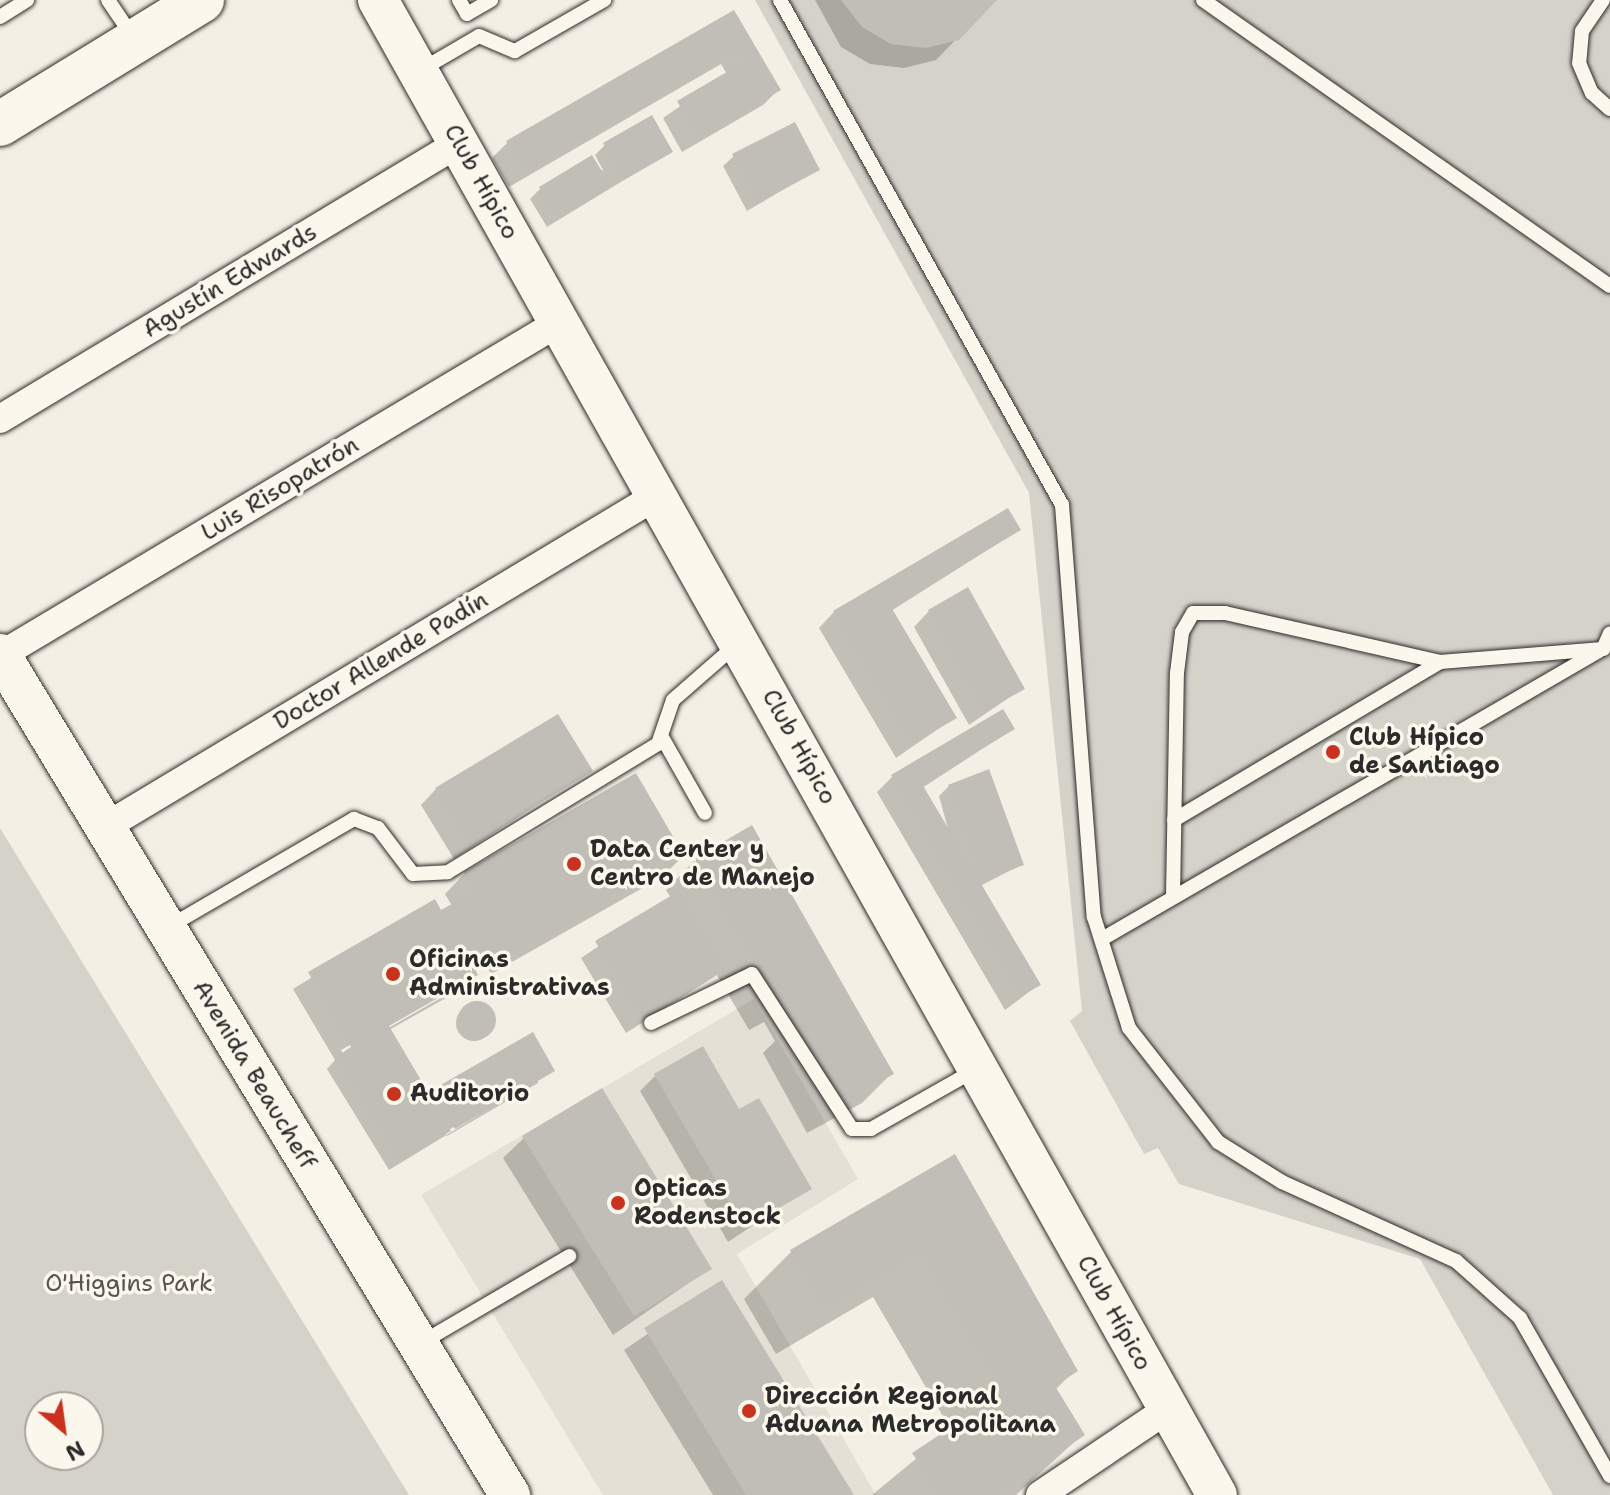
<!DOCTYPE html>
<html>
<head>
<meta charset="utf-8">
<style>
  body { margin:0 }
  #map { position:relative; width:1610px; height:1495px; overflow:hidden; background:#f3efe4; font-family:"Shantell Sans",sans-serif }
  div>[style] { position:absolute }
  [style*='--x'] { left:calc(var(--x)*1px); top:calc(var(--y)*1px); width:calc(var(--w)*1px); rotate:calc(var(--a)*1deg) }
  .built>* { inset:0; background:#e4e0d6 }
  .green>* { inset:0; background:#d5d2c9 }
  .shadow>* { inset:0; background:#0003 }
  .round { border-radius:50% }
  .building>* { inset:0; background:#c0beb6 }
  .roads { filter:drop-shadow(0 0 2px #2b2b2b) drop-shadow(0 0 2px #2b2b2b) }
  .lane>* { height:14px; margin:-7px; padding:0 7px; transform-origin:7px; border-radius:7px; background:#fbf7ec }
  .street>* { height:28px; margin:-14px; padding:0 14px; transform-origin:14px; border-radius:14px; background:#fbf7ec }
  .secondary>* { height:40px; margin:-20px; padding:0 20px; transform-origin:20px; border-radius:20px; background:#fbf7ec }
  .primary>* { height:44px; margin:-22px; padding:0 22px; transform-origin:22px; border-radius:22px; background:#fbf7ec }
  .dots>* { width:22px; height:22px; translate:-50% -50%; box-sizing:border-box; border:4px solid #fbf7ec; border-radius:50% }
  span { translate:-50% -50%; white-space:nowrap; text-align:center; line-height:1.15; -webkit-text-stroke:7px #fbf7ec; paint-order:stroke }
  .street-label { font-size:24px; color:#2b2b2b }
  .poi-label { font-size:24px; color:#2b2b2b; font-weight:700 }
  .left { translate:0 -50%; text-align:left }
  .park-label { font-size:24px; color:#565552 }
  .north { position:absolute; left:24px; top:1391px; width:80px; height:80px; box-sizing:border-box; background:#fbf7ec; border:2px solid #a8a59f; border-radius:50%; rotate:151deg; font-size:22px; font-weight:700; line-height:32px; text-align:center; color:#2b2b2b }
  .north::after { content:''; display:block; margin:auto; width:28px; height:36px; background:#c8321e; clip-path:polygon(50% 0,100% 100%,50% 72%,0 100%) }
</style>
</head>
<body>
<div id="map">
  <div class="built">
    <i style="clip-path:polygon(754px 999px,858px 1179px,737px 1254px,876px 1495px,603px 1495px,421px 1195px)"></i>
  </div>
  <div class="green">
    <i style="clip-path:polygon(755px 0,1610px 0,1610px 1495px,1553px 1495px,1420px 1259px,1179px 1184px,1158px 1148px,1144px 1154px,1070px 1021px,1082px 1011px,1029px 493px)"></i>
    <i style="clip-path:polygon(evenodd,0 828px,409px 1495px,0 1495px,0 828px,40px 1407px,88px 1407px,88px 1455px,40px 1455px,40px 1407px)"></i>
  </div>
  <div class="shadow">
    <i style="clip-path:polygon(815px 0,994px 0,936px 60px,904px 68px,870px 64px,841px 47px)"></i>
    <i style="clip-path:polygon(733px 12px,778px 90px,763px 105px,682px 152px,663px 118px,727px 74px,721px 64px,509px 187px,492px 158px,508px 142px)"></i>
    <i style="clip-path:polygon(605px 145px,670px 152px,547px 227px,530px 199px,540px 189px,603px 170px,595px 155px)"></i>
    <i style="clip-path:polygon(734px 156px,818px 169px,747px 211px,723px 166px)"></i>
    <i style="clip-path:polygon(1019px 530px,891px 611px,954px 718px,896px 758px,819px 628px,834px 612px)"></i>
    <i style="clip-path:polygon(929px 611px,1023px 688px,969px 725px,914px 627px)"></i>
    <i style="clip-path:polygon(1013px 729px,922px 788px,950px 836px,939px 796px,949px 786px,1021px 865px,980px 886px,1038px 985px,1005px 1010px,877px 792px,892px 777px)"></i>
    <i style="clip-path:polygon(590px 770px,454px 859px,421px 805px,436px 789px)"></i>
    <i style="clip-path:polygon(evenodd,682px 857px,662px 877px,491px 974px,484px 961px,472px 968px,476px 974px,460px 990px,389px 1030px,428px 1097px,553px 1070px,389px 1170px,327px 1069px,335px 1060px,293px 989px,434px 902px,441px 913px,452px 906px,445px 894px,465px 873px,682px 857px,460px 983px,460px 987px,343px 1054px,341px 1050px,460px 983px,682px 857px,538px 1079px,538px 1083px,447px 1136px,445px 1132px,538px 1079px)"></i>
    <i style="clip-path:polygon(695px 860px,891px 1074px,862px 1103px,807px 1133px,763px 1053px,775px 1041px,764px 1022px,749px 1030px,717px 975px,626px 1033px,581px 958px,671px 898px,666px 890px)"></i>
    <i class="round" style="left:456px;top:1005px;width:36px;height:36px"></i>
    <i style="clip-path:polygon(655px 1076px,739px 1112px,809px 1188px,728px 1242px,640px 1091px)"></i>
    <i style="clip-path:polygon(524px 1138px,709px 1269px,613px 1335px,503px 1158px)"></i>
    <i style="clip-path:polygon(954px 1156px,1075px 1370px,1055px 1390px,1082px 1435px,1016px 1495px,872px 1495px,951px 1430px,873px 1297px,776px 1354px,744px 1299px,791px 1252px)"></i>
    <i style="clip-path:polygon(722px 1283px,851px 1495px,713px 1495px,624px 1350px)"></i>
  </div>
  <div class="building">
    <i style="clip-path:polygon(841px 0,997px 0,959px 40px,926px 48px,891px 44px,862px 27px)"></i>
    <i style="clip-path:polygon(734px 10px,781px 90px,698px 138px,677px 101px,744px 62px,737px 50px,525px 173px,506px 141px)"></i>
    <i style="clip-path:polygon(652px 115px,673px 152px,624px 180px,603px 143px)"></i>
    <i style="clip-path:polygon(795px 122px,820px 170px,758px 203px,732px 154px)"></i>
    <i style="clip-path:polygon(592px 155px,611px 186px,558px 218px,539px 187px)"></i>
    <i style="clip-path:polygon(1008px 508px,1021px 530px,891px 607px,957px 718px,912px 744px,833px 611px)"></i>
    <i style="clip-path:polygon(968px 587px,1025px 689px,985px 711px,928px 610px)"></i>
    <i style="clip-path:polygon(1003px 709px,1015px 729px,922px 784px,1041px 985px,1021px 996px,891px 775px)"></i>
    <i style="clip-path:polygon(558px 714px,593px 771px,470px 845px,435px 788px)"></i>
    <i style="clip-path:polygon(989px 769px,1024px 865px,982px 880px,948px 785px)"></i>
    <i style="clip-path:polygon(636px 773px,685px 857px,512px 955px,507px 945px,473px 965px,478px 975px,389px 1026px,451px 1131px,399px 1161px,336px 1057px,351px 1047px,308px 972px,435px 899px,441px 910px,475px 891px,464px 872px)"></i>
    <i style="clip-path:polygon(752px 825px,894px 1074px,868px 1088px,862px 1078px,862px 1092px,837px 1105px,791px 1022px,805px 1014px,794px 994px,779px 1002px,694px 859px)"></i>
    <i style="clip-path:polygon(679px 891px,725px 969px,642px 1019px,595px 941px)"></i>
    <i class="round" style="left:458px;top:1001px;width:38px;height:38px"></i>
    <i style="clip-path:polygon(533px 1032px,555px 1071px,455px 1129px,432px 1090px)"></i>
    <i style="clip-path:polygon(703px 1046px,739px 1109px,759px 1098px,812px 1189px,744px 1228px,654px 1074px)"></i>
    <i style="clip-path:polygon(602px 1088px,712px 1269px,634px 1316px,522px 1136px)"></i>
    <i style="clip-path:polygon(955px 1154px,1078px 1371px,1055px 1386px,1085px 1435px,997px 1495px,940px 1495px,912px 1453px,1003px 1393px,920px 1251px,824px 1308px,790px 1250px)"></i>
    <i style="clip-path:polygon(722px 1280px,854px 1495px,746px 1495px,644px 1328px)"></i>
  </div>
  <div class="roads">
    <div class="lane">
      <i style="--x:108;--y:0;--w:45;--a:56"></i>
      <i style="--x:459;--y:0;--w:16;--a:60"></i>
      <i style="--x:467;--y:14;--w:28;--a:-30"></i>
      <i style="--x:780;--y:0;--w:578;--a:60.82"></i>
      <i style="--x:1062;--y:505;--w:413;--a:85.6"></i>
      <i style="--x:1094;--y:917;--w:116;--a:72.5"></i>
      <i style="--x:1129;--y:1028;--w:145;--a:52"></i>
      <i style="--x:1218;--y:1142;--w:75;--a:32"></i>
      <i style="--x:1282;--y:1182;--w:191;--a:24.4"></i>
      <i style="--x:1456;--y:1261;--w:86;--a:41.7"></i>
      <i style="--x:1520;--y:1318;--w:182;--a:60.3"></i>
      <i style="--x:1203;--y:0;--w:497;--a:35.1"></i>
      <i style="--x:1603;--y:0;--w:37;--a:124"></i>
      <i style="--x:1582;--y:31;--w:32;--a:95"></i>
      <i style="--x:1579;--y:63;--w:33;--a:67"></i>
      <i style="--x:1592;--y:93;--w:24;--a:42"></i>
      <i style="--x:0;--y:17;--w:32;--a:-32"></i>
      <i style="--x:419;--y:71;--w:69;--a:-30.3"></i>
      <i style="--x:479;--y:36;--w:39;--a:23"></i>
      <i style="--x:515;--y:51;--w:103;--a:-29.8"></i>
      <i style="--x:663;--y:739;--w:85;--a:60.4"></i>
      <i style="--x:1174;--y:820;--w:309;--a:-30.7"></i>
      <i style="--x:1173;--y:897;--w:224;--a:-89"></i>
      <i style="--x:1177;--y:673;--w:41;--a:-83"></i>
      <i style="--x:1182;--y:632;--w:22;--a:-60"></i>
      <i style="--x:1193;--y:613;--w:32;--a:0"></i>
      <i style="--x:1225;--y:613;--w:221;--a:12.8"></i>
      <i style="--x:1440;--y:662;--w:164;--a:-4.6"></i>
      <i style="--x:1603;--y:649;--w:17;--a:-66"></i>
      <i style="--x:170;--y:926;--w:213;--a:-30.2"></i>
      <i style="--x:354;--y:819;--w:26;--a:21"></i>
      <i style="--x:378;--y:828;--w:58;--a:52.7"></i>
      <i style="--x:413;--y:874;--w:35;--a:-3"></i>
      <i style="--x:448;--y:872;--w:246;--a:-31.4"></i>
      <i style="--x:658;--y:744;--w:46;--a:-71.2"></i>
      <i style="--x:673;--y:700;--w:84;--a:-41.1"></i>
      <i style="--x:1102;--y:939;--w:574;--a:-30.09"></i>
      <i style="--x:651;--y:1023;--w:112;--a:-25.9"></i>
      <i style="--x:752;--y:974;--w:184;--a:57.2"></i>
      <i style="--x:852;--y:1129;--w:19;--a:0"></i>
      <i style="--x:871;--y:1129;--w:122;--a:-29.5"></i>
      <i style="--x:421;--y:1343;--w:172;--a:-30.4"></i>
    </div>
    <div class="street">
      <i style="--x:0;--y:419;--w:536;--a:-31.02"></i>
      <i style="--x:1;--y:655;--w:648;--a:-30.8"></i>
      <i style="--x:105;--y:827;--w:643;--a:-30.99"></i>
      <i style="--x:1040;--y:1495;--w:154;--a:-33.9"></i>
    </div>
    <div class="secondary">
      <i style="--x:378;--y:0;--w:1714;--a:60.7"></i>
      <i style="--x:0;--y:654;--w:984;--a:58.77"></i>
    </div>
    <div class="primary">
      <i style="--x:0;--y:124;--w:237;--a:-31.5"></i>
    </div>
  </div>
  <div class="dots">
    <i style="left:1333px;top:752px;background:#c8321e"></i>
    <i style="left:574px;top:864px;background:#c8321e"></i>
    <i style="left:393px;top:974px;background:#c8321e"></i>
    <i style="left:394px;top:1094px;background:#c8321e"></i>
    <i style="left:618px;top:1203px;background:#c8321e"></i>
    <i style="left:749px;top:1411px;background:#c8321e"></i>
  </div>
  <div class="street-label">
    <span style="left:481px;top:182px;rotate:61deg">Club Hípico</span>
    <span style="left:230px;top:281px;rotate:-31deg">Agustín Edwards</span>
    <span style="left:280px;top:489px;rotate:-31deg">Luis Risopatrón</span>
    <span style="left:381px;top:661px;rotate:-31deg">Doctor Allende Padín</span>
    <span style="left:799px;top:747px;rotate:61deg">Club Hípico</span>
    <span style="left:254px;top:1075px;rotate:59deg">Avenida Beaucheff</span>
    <span style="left:1114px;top:1313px;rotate:61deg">Club Hípico</span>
  </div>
  <div class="poi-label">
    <span class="left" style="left:1349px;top:752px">Club Hípico<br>de Santiago</span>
    <span class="left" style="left:590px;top:864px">Data Center y<br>Centro de Manejo</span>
    <span class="left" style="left:409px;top:974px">Oficinas<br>Administrativas</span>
    <span class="left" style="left:410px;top:1094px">Auditorio</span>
    <span class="left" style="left:634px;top:1203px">Opticas<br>Rodenstock</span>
    <span class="left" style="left:765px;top:1411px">Dirección Regional<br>Aduana Metropolitana</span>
  </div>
  <div class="park-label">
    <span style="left:129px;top:1284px">O'Higgins Park</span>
  </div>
  <div class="north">N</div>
</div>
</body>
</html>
